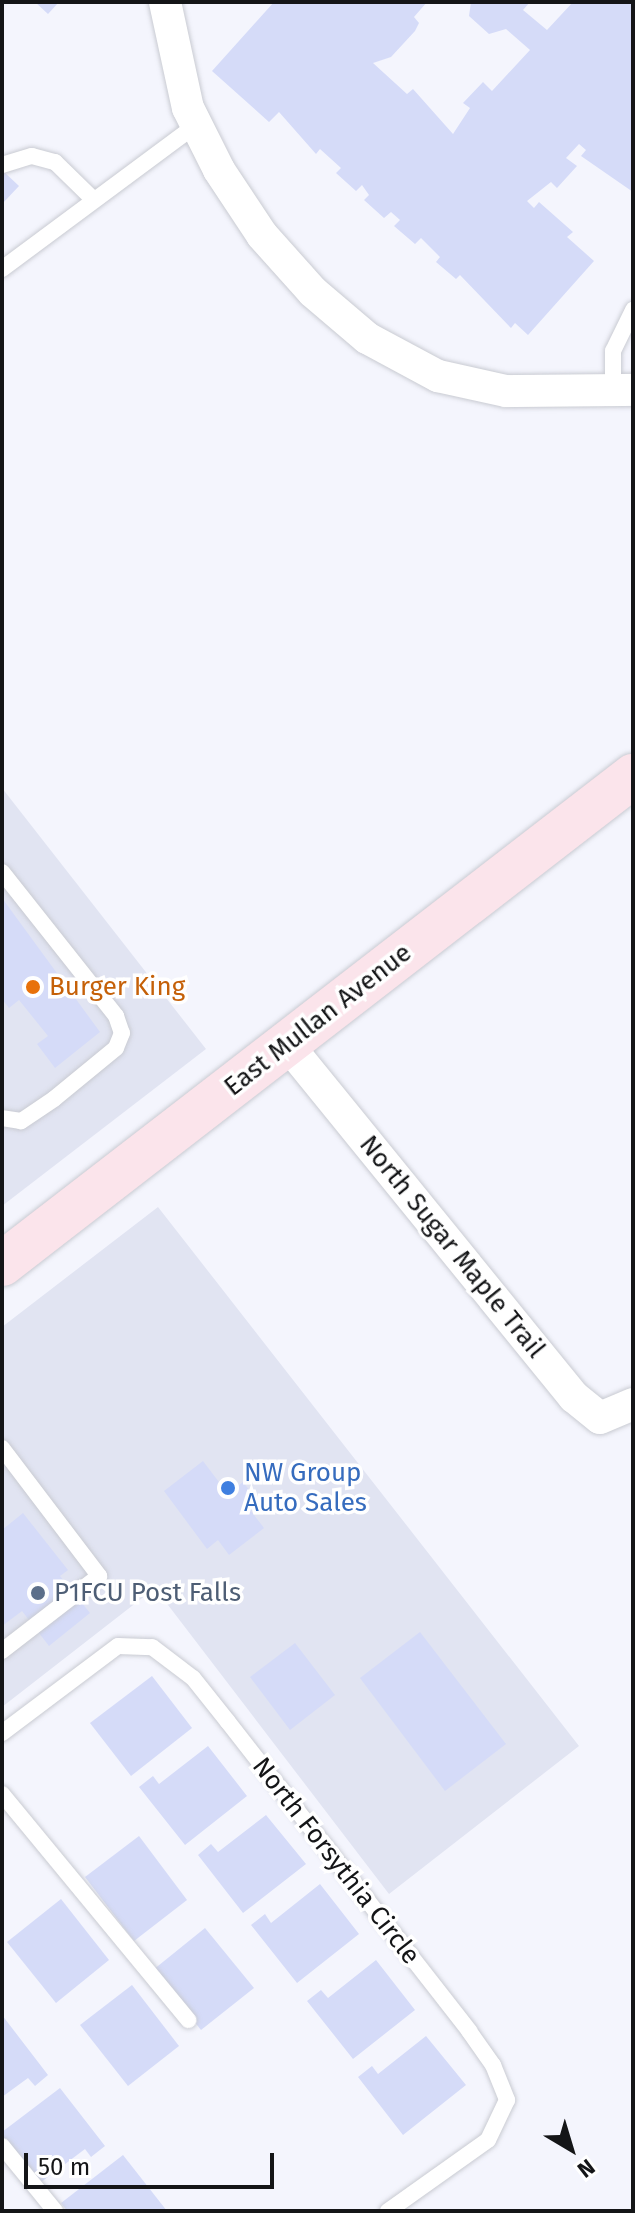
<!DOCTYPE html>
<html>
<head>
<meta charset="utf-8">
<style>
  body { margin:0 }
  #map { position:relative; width:635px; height:2213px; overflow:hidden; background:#f4f5fd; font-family:"Fira Sans",sans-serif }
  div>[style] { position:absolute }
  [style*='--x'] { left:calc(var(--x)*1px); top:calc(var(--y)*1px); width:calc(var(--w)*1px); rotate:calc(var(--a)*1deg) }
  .built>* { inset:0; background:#e1e4f2 }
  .building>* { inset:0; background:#d5dbf8 }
  .roads { filter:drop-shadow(0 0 2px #c9cbd2) drop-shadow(0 0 2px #c9cbd2) }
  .lane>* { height:16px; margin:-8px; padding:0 8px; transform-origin:8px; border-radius:8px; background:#fff }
  .street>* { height:32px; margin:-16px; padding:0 16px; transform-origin:16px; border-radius:16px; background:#fff }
  .secondary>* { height:44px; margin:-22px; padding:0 22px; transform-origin:22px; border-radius:22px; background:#fbe4eb }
  .dots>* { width:22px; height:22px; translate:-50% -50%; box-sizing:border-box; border:4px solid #fff; border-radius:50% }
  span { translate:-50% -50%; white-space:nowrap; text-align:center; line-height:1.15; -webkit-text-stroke:7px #fff; paint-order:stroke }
  .food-label { font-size:26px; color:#c56008 }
  .left { translate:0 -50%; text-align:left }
  .street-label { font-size:26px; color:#141517 }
  .shop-label { font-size:26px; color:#366cbe }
  .service-label { font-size:26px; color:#4e5e75 }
  .frame { position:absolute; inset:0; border:4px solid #141517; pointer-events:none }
  .north { position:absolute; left:531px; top:2109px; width:80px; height:80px; -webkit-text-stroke:6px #fff; paint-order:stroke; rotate:142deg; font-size:22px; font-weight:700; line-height:32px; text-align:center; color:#141517 }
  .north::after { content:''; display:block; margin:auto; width:28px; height:36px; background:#141517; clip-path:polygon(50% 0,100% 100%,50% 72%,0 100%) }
  .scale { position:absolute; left:24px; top:2153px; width:250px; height:36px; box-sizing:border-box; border:4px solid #141517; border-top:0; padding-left:10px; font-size:24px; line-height:28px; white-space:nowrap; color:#141517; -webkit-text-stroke:6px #fff; paint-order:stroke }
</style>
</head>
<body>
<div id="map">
  <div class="built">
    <i style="clip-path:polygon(2px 788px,206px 1049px,2px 1206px)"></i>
    <i style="clip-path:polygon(158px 1207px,579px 1746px,389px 1894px,155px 1588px,2px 1707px,2px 1327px)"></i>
  </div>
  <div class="building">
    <i style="clip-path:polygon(35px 2px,59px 2px,48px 14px)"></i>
    <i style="clip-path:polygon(274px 2px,427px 2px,414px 17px,419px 23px,415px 31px,391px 57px,373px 63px,407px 94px,413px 89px,453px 134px,470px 108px,463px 103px,483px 82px,492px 91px,530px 50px,506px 29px,489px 34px,469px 16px,471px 2px,530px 2px,523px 10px,547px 30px,573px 2px,633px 2px,633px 192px,581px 156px,586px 150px,579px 144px,566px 158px,577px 166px,557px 188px,551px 182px,527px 201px,534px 208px,539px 202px,573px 232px,567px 237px,594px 261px,528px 335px,515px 323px,511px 328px,460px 275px,456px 279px,436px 262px,440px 257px,421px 238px,415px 244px,394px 226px,400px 220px,391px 212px,384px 218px,364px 200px,369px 195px,362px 185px,356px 191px,336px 173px,341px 168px,320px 149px,316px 154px,279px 112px,269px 122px,212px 71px)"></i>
    <i style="clip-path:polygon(2px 170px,19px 186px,2px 204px)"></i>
    <i style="clip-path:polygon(2px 898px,100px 1032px,55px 1068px,37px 1044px,48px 1036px,19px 1000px,9px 1008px,2px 999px)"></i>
    <i style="clip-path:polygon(203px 1461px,228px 1494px,243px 1482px,260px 1504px,251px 1511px,264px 1528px,229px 1555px,218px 1540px,207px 1549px,164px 1491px)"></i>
    <i style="clip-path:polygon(23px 1513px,68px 1570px,60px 1576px,90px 1613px,49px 1646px,22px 1611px,2px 1626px,2px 1530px)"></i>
    <i style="clip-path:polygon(420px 1632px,506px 1744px,445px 1791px,360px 1678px)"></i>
    <i style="clip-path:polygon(295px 1643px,335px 1695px,290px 1730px,250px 1677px)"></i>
    <i style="clip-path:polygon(152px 1676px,192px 1728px,131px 1776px,90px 1723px)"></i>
    <i style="clip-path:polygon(208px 1746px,247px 1796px,185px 1845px,139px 1787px,153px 1776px,159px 1784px)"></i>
    <i style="clip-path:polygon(266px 1815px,306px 1864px,243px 1913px,198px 1855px,211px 1844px,218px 1852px)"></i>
    <i style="clip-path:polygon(139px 1836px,187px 1900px,134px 1941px,85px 1877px)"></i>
    <i style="clip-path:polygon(320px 1884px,359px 1934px,297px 1983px,251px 1925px,265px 1914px,271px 1923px)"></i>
    <i style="clip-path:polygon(61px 1899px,109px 1960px,56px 2003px,7px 1942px)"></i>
    <i style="clip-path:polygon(205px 1928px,254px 1988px,201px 2030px,153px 1970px)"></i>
    <i style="clip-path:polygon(376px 1960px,415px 2010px,353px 2059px,307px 2001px,321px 1990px,328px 1998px)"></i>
    <i style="clip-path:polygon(132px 1985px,179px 2046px,128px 2086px,80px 2025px)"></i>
    <i style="clip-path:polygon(2px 2015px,48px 2075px,35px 2086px,28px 2078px,2px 2097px)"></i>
    <i style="clip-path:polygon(426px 2036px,466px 2085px,403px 2135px,358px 2077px,372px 2066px,378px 2074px)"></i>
    <i style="clip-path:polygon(60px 2088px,105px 2146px,91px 2157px,85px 2149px,36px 2186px,2px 2142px,2px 2132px)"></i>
    <i style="clip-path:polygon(123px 2155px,167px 2211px,67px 2211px,61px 2203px)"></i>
  </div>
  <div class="roads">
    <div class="lane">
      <i style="--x:2;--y:165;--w:31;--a:-17"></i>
      <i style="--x:32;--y:156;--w:24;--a:15"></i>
      <i style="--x:55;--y:162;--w:54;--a:44.3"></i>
      <i style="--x:2;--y:269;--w:242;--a:-36.6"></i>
      <i style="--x:613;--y:391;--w:40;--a:-90"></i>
      <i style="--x:613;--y:351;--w:46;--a:-64"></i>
      <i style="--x:2;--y:872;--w:184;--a:51.6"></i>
      <i style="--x:116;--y:1016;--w:18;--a:71"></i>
      <i style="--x:122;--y:1033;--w:16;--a:112"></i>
      <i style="--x:116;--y:1048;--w:80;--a:140.6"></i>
      <i style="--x:54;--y:1099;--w:40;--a:146"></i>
      <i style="--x:21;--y:1121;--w:19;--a:-171"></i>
      <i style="--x:2;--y:1448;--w:161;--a:52.8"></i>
      <i style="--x:99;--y:1576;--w:123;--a:142.3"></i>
      <i style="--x:2;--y:1733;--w:145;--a:-36.9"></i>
      <i style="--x:118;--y:1646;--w:34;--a:2"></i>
      <i style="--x:152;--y:1647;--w:51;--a:37.1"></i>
      <i style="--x:193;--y:1678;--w:56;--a:51.5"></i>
      <i style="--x:228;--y:1722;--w:392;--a:52"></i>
      <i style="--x:469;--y:2031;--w:42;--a:54.8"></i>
      <i style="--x:493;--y:2065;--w:38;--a:68"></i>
      <i style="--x:507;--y:2100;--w:44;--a:115.4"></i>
      <i style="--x:488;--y:2140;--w:123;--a:144.6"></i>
      <i style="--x:2;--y:1794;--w:293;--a:50.5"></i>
      <i style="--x:2;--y:2146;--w:84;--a:50.8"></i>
    </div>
    <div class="street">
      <i style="--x:165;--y:2;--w:108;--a:77.8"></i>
      <i style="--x:188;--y:108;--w:69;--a:63.4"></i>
      <i style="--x:219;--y:170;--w:78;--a:56.5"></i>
      <i style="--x:262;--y:235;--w:76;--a:48.2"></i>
      <i style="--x:313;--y:292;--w:71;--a:40.4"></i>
      <i style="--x:367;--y:338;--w:81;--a:28.2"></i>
      <i style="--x:438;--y:376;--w:70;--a:12.4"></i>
      <i style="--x:506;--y:391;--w:127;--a:-0.5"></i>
      <i style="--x:287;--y:1044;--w:455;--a:50.9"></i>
      <i style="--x:574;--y:1397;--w:33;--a:39"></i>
      <i style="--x:600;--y:1418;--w:36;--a:-23"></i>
    </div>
    <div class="secondary">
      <i style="--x:2;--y:1264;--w:798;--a:-37.72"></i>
    </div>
  </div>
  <div class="dots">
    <i style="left:33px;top:987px;background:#e8710a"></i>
    <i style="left:228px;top:1488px;background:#3f7fe0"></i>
    <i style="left:38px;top:1593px;background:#5c6f8a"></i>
  </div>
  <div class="food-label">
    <span class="left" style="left:49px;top:987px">Burger King</span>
  </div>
  <div class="street-label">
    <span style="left:318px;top:1020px;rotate:-38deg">East Mullan Avenue</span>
    <span style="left:452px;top:1247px;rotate:51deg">North Sugar Maple Trail</span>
    <span style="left:336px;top:1861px;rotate:52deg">North Forsythia Circle</span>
  </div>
  <div class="shop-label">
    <span class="left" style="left:244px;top:1488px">NW Group<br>Auto Sales</span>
  </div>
  <div class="service-label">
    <span class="left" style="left:54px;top:1593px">P1FCU Post Falls</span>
  </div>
  <div class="frame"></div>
  <div class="north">N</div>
  <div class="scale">50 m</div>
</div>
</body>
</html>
